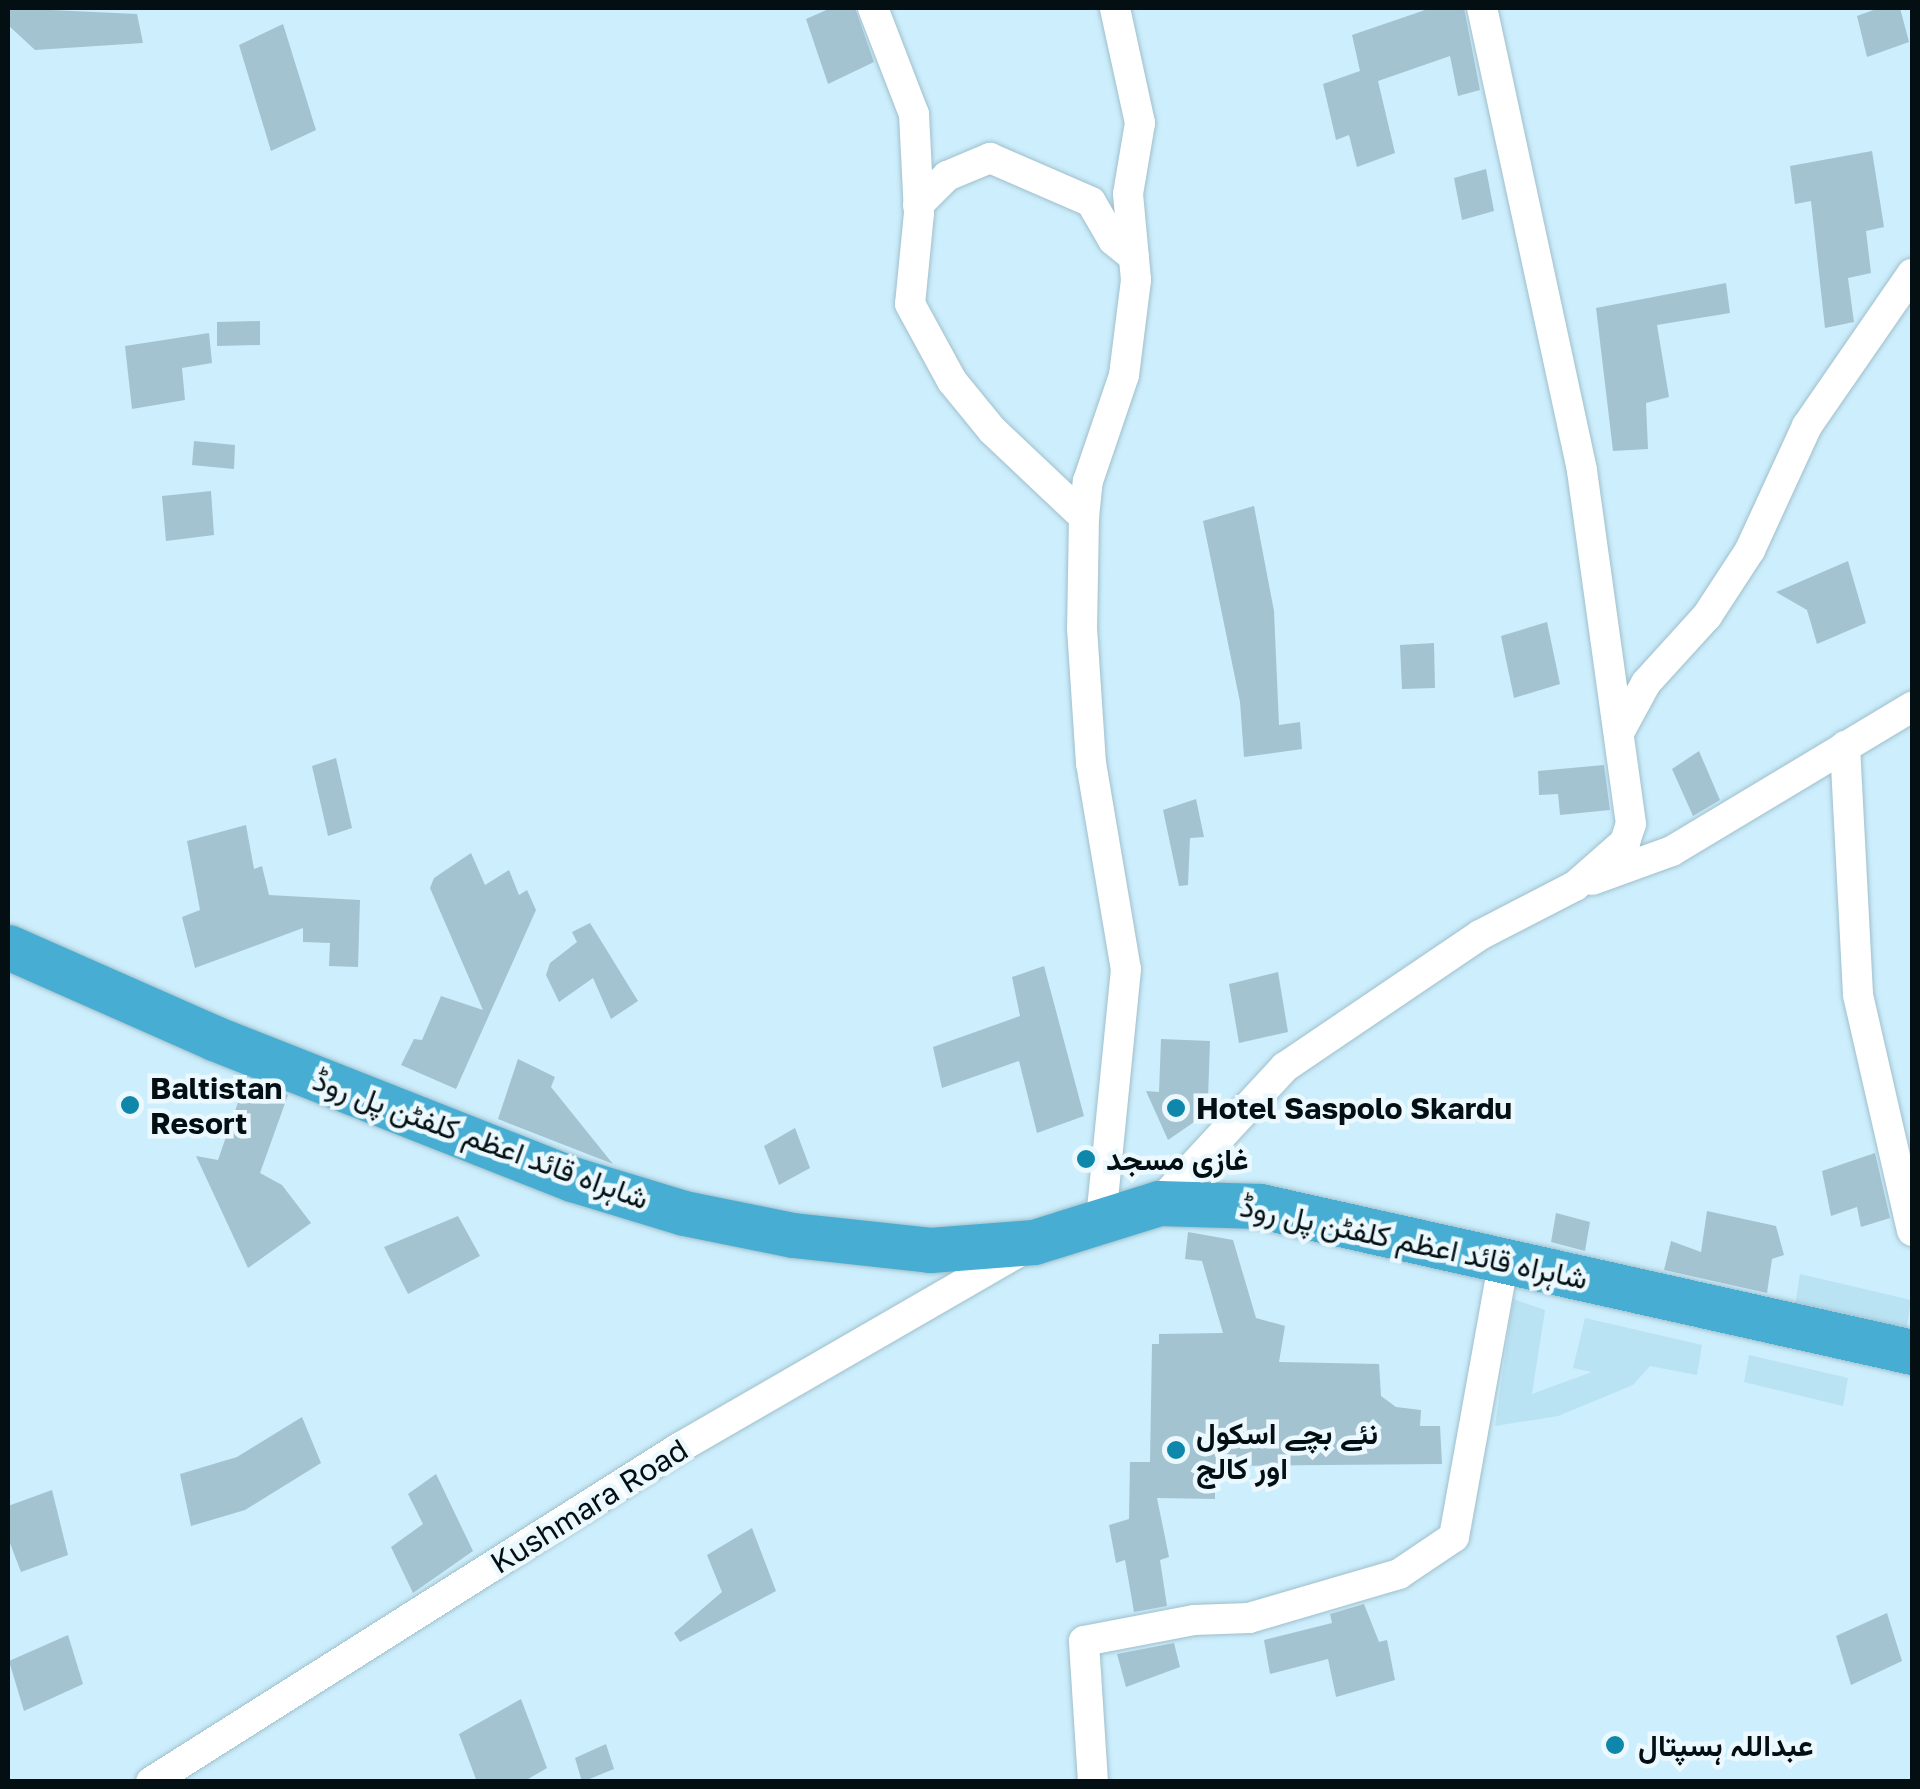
<!DOCTYPE html>
<html>
<head>
<meta charset="utf-8">
<style>
  body { margin:0 }
  #map { position:relative; width:1920px; height:1789px; overflow:hidden; background:#cdeefc; font-family:"Golos Text",Vazirmatn,sans-serif }
  div>[style] { position:absolute }
  [style*='--x'] { left:calc(var(--x)*1px); top:calc(var(--y)*1px); width:calc(var(--w)*1px); rotate:calc(var(--a)*1deg) }
  .built>* { inset:0; background:#b9e2f3 }
  .building>* { inset:0; background:#a4c3d1 }
  .roads { filter:drop-shadow(0 0 2px #9fbfcc) drop-shadow(0 0 2px #9fbfcc) }
  .minor>* { height:30px; margin:-15px; padding:0 15px; transform-origin:15px; border-radius:15px; background:#fff }
  .highway>* { height:45px; margin:-22.5px; padding:0 22.5px; transform-origin:22.5px; border-radius:22.5px; background:#47add2 }
  .dots>* { width:28px; height:28px; translate:-50% -50%; box-sizing:border-box; border:5px solid #ebf8fd; border-radius:50% }
  span { translate:-50% -50%; white-space:nowrap; text-align:center; line-height:1.15; -webkit-text-stroke:9px #ebf8fd; paint-order:stroke }
  .poi-label { font-size:30px; color:#040f13; font-weight:700 }
  .left { translate:0 -50%; text-align:left }
  .street-label { font-size:30px; color:#040f13 }
  .frame { position:absolute; inset:0; border:10px solid #040f13; pointer-events:none }
</style>
</head>
<body>
<div id="map">
  <div class="built">
    <i style="clip-path:polygon(1800px 1274px,1911px 1300px,1906px 1332px,1795px 1306px)"></i>
    <i style="clip-path:polygon(1513px 1299px,1545px 1310px,1532px 1394px,1592px 1372px,1573px 1368px,1585px 1318px,1702px 1345px,1697px 1375px,1650px 1366px,1633px 1385px,1558px 1416px,1495px 1426px)"></i>
    <i style="clip-path:polygon(1749px 1355px,1848px 1378px,1843px 1406px,1744px 1382px)"></i>
  </div>
  <div class="building">
    <i style="clip-path:polygon(8px 8px,137px 14px,143px 43px,35px 50px,8px 25px)"></i>
    <i style="clip-path:polygon(831px 8px,855px 8px,874px 62px,828px 84px,806px 19px)"></i>
    <i style="clip-path:polygon(1431px 8px,1464px 8px,1480px 90px,1458px 96px,1450px 56px,1378px 81px,1395px 153px,1357px 167px,1349px 135px,1336px 140px,1323px 84px,1360px 71px,1352px 35px)"></i>
    <i style="clip-path:polygon(1879px 8px,1900px 8px,1909px 42px,1867px 57px,1857px 16px)"></i>
    <i style="clip-path:polygon(283px 24px,316px 130px,271px 151px,239px 45px)"></i>
    <i style="clip-path:polygon(1872px 151px,1884px 227px,1866px 231px,1871px 273px,1848px 278px,1854px 322px,1825px 328px,1811px 201px,1795px 204px,1790px 166px)"></i>
    <i style="clip-path:polygon(1486px 169px,1494px 211px,1462px 220px,1454px 178px)"></i>
    <i style="clip-path:polygon(1726px 283px,1730px 313px,1657px 325px,1669px 397px,1646px 403px,1648px 449px,1613px 451px,1596px 308px)"></i>
    <i style="clip-path:polygon(260px 321px,260px 345px,217px 346px,217px 322px)"></i>
    <i style="clip-path:polygon(209px 333px,212px 363px,182px 368px,185px 400px,132px 409px,125px 346px)"></i>
    <i style="clip-path:polygon(194px 441px,235px 445px,234px 469px,192px 465px)"></i>
    <i style="clip-path:polygon(211px 491px,214px 535px,166px 541px,162px 496px)"></i>
    <i style="clip-path:polygon(1254px 506px,1274px 611px,1279px 725px,1300px 722px,1302px 749px,1244px 757px,1240px 702px,1203px 521px)"></i>
    <i style="clip-path:polygon(1848px 561px,1866px 623px,1817px 644px,1807px 610px,1776px 592px)"></i>
    <i style="clip-path:polygon(1547px 622px,1560px 684px,1514px 698px,1501px 636px)"></i>
    <i style="clip-path:polygon(1434px 643px,1435px 688px,1402px 689px,1400px 645px)"></i>
    <i style="clip-path:polygon(1699px 751px,1720px 800px,1693px 816px,1672px 769px)"></i>
    <i style="clip-path:polygon(336px 758px,352px 828px,328px 836px,312px 766px)"></i>
    <i style="clip-path:polygon(1604px 765px,1610px 810px,1560px 815px,1558px 794px,1539px 795px,1538px 771px)"></i>
    <i style="clip-path:polygon(1196px 799px,1204px 837px,1190px 838px,1188px 885px,1179px 886px,1163px 810px)"></i>
    <i style="clip-path:polygon(246px 825px,254px 869px,262px 866px,269px 895px,360px 900px,358px 967px,329px 966px,330px 943px,303px 942px,303px 928px,195px 968px,182px 917px,200px 910px,187px 841px)"></i>
    <i style="clip-path:polygon(471px 853px,485px 885px,509px 870px,519px 895px,527px 890px,536px 910px,456px 1089px,401px 1065px,414px 1039px,422px 1040px,441px 996px,483px 1010px,430px 888px,434px 878px)"></i>
    <i style="clip-path:polygon(590px 923px,638px 1001px,611px 1019px,593px 978px,559px 1002px,546px 975px,550px 963px,577px 942px,572px 932px)"></i>
    <i style="clip-path:polygon(1044px 966px,1084px 1116px,1037px 1133px,1019px 1061px,942px 1088px,933px 1047px,1020px 1016px,1012px 977px)"></i>
    <i style="clip-path:polygon(1278px 972px,1288px 1032px,1239px 1043px,1229px 984px)"></i>
    <i style="clip-path:polygon(1161px 1039px,1210px 1041px,1208px 1099px,1216px 1107px,1168px 1140px,1146px 1091px,1159px 1092px)"></i>
    <i style="clip-path:polygon(518px 1059px,555px 1077px,551px 1087px,613px 1164px,498px 1119px)"></i>
    <i style="clip-path:polygon(246px 1079px,288px 1095px,260px 1173px,282px 1185px,311px 1223px,248px 1268px,196px 1156px,218px 1160px)"></i>
    <i style="clip-path:polygon(795px 1128px,810px 1168px,779px 1185px,764px 1146px)"></i>
    <i style="clip-path:polygon(1875px 1153px,1890px 1218px,1861px 1227px,1857px 1207px,1831px 1216px,1822px 1171px)"></i>
    <i style="clip-path:polygon(1707px 1211px,1776px 1226px,1784px 1255px,1772px 1259px,1767px 1293px,1664px 1270px,1671px 1241px,1701px 1252px)"></i>
    <i style="clip-path:polygon(1556px 1213px,1590px 1222px,1585px 1251px,1551px 1242px)"></i>
    <i style="clip-path:polygon(458px 1216px,480px 1256px,408px 1294px,384px 1247px)"></i>
    <i style="clip-path:polygon(1188px 1232px,1233px 1240px,1256px 1318px,1285px 1326px,1279px 1362px,1379px 1364px,1381px 1396px,1396px 1407px,1421px 1410px,1420px 1426px,1440px 1426px,1442px 1464px,1215px 1466px,1215px 1499px,1157px 1498px,1169px 1557px,1160px 1560px,1167px 1606px,1134px 1612px,1125px 1560px,1116px 1563px,1109px 1525px,1129px 1519px,1130px 1462px,1150px 1462px,1152px 1344px,1159px 1344px,1159px 1334px,1223px 1333px,1202px 1261px,1185px 1259px)"></i>
    <i style="clip-path:polygon(302px 1417px,321px 1463px,245px 1510px,191px 1526px,180px 1474px,237px 1457px)"></i>
    <i style="clip-path:polygon(436px 1474px,473px 1551px,413px 1593px,391px 1547px,423px 1524px,408px 1494px)"></i>
    <i style="clip-path:polygon(52px 1490px,68px 1555px,21px 1572px,8px 1538px,8px 1506px)"></i>
    <i style="clip-path:polygon(752px 1528px,776px 1591px,680px 1642px,674px 1633px,722px 1592px,707px 1555px)"></i>
    <i style="clip-path:polygon(1364px 1604px,1379px 1642px,1387px 1640px,1395px 1680px,1336px 1697px,1328px 1659px,1270px 1674px,1264px 1640px,1332px 1623px,1330px 1614px)"></i>
    <i style="clip-path:polygon(1887px 1613px,1902px 1661px,1851px 1685px,1836px 1636px)"></i>
    <i style="clip-path:polygon(68px 1635px,83px 1684px,24px 1711px,9px 1661px)"></i>
    <i style="clip-path:polygon(1174px 1643px,1180px 1667px,1126px 1687px,1117px 1654px)"></i>
    <i style="clip-path:polygon(521px 1699px,547px 1768px,523px 1782px,477px 1782px,459px 1734px)"></i>
    <i style="clip-path:polygon(606px 1744px,614px 1769px,582px 1782px,575px 1758px)"></i>
  </div>
  <div class="roads">
    <div class="minor">
      <i style="--x:873;--y:8;--w:114;--a:68.9"></i>
      <i style="--x:914;--y:114;--w:99;--a:87.1"></i>
      <i style="--x:919;--y:213;--w:91;--a:95.6"></i>
      <i style="--x:910;--y:304;--w:88;--a:61.4"></i>
      <i style="--x:952;--y:381;--w:63;--a:50.8"></i>
      <i style="--x:992;--y:430;--w:127;--a:43.4"></i>
      <i style="--x:1084;--y:517;--w:111;--a:91"></i>
      <i style="--x:1082;--y:628;--w:135;--a:86.2"></i>
      <i style="--x:1091;--y:763;--w:209;--a:80.4"></i>
      <i style="--x:1126;--y:969;--w:250;--a:95.7"></i>
      <i style="--x:918;--y:205;--w:41;--a:-45"></i>
      <i style="--x:947;--y:176;--w:47;--a:-22.7"></i>
      <i style="--x:990;--y:158;--w:110;--a:23.5"></i>
      <i style="--x:1091;--y:202;--w:44;--a:59.9"></i>
      <i style="--x:1113;--y:240;--w:27;--a:39"></i>
      <i style="--x:1084;--y:517;--w:36;--a:-84"></i>
      <i style="--x:1088;--y:481;--w:112;--a:-71.2"></i>
      <i style="--x:1124;--y:375;--w:96;--a:-82.8"></i>
      <i style="--x:1136;--y:280;--w:86;--a:-95.3"></i>
      <i style="--x:1128;--y:194;--w:72;--a:-80.4"></i>
      <i style="--x:1140;--y:123;--w:118;--a:-102.3"></i>
      <i style="--x:1621;--y:729;--w:52;--a:-61.5"></i>
      <i style="--x:1646;--y:683;--w:91;--a:-47.7"></i>
      <i style="--x:1707;--y:616;--w:79;--a:-56.9"></i>
      <i style="--x:1750;--y:550;--w:136;--a:-65.3"></i>
      <i style="--x:1807;--y:426;--w:185;--a:-55.4"></i>
      <i style="--x:1845;--y:746;--w:249;--a:87"></i>
      <i style="--x:1858;--y:995;--w:242;--a:77.1"></i>
      <i style="--x:1592;--y:880;--w:85;--a:-19.9"></i>
      <i style="--x:1672;--y:851;--w:280;--a:-31"></i>
      <i style="--x:1159;--y:1203;--w:185;--a:-47.2"></i>
      <i style="--x:1285;--y:1067;--w:235;--a:-34.1"></i>
      <i style="--x:1480;--y:935;--w:107;--a:-27.3"></i>
      <i style="--x:1575;--y:886;--w:67;--a:-41.3"></i>
      <i style="--x:1625;--y:842;--w:19;--a:-72"></i>
      <i style="--x:1631;--y:824;--w:357;--a:-97.9"></i>
      <i style="--x:1582;--y:470;--w:473;--a:-102.2"></i>
      <i style="--x:151;--y:1782;--w:625;--a:-32.32"></i>
      <i style="--x:679;--y:1448;--w:397;--a:-30"></i>
      <i style="--x:1093;--y:1782;--w:141;--a:-93.7"></i>
      <i style="--x:1084;--y:1641;--w:112;--a:-10.8"></i>
      <i style="--x:1194;--y:1620;--w:55;--a:-2.1"></i>
      <i style="--x:1249;--y:1618;--w:156;--a:-16.3"></i>
      <i style="--x:1399;--y:1574;--w:66;--a:-33.9"></i>
      <i style="--x:1454;--y:1537;--w:281;--a:-79.8"></i>
    </div>
    <div class="highway">
      <i style="--x:8;--y:947;--w:225;--a:23.8"></i>
      <i style="--x:214;--y:1038;--w:385;--a:21.5"></i>
      <i style="--x:572;--y:1179;--w:117;--a:16.9"></i>
      <i style="--x:684;--y:1213;--w:111;--a:11.4"></i>
      <i style="--x:793;--y:1235;--w:138;--a:6.2"></i>
      <i style="--x:930;--y:1250;--w:104;--a:-4.4"></i>
      <i style="--x:1034;--y:1242;--w:131;--a:-17.3"></i>
      <i style="--x:1159;--y:1203;--w:101;--a:1.7"></i>
      <i style="--x:1260;--y:1206;--w:668;--a:12.62"></i>
    </div>
  </div>
  <div class="dots">
    <i style="left:130px;top:1105px;background:#0e87ab"></i>
    <i style="left:1176px;top:1108px;background:#0e87ab"></i>
    <i style="left:1086px;top:1159px;background:#0e87ab"></i>
    <i style="left:1176px;top:1450px;background:#0e87ab"></i>
    <i style="left:1615px;top:1745px;background:#0e87ab"></i>
  </div>
  <div class="poi-label">
    <span class="left" style="left:150px;top:1105px">Baltistan<br>Resort</span>
    <span class="left" style="left:1196px;top:1108px">Hotel Saspolo Skardu</span>
    <span class="left" style="left:1106px;top:1159px">غازی مسجد</span>
    <span class="left" style="left:1196px;top:1450px">نئے بچے اسکول<br>اور کالج</span>
    <span class="left" style="left:1638px;top:1745px">عبداللہ ہسپتال</span>
  </div>
  <div class="street-label">
    <span style="left:481px;top:1139px;rotate:20deg">شاہراہ قائد اعظم کلفٹن پل روڈ</span>
    <span style="left:1414px;top:1242px;rotate:12deg">شاہراہ قائد اعظم کلفٹن پل روڈ</span>
    <span style="left:589px;top:1506px;rotate:-32deg">Kushmara Road</span>
  </div>
  <div class="frame"></div>
</div>
</body>
</html>
